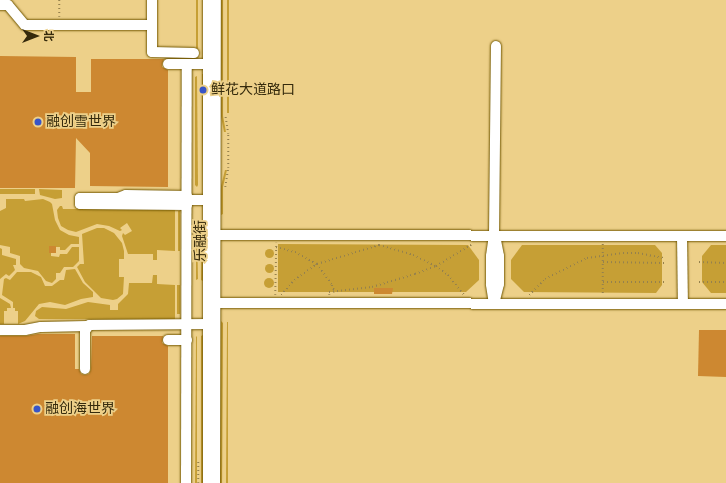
<!DOCTYPE html>
<html>
<head>
<meta charset="utf-8">
<style>
  body { margin:0 }
  #map { position:relative; width:726px; height:483px; overflow:hidden; background:#edd089; font-family:"Varela Round","Noto Sans SC",sans-serif }
  div>[style] { position:absolute }
  [style*='--x'] { left:calc(var(--x)*1px); top:calc(var(--y)*1px); width:calc(var(--w)*1px); rotate:calc(var(--a)*1deg) }
  .green>* { inset:0; background:#c69f35 }
  .round { border-radius:50% }
  .building>* { inset:0; background:#cd8831 }
  .path>* { height:1.5px; margin-top:-0.75px; transform-origin:0; background:repeating-linear-gradient(90deg,#95814d 0 1px,transparent 0 4px) }
  .roads { filter:drop-shadow(0 0 1px #715701) drop-shadow(0 0 1px #715701) }
  .minor>* { height:10px; margin:-5px; padding:0 5px; transform-origin:5px; border-radius:5px; background:#fff }
  .dots>* { width:11px; height:11px; translate:-50% -50%; box-sizing:border-box; border:2px solid #edd089; border-radius:50% }
  span { translate:-50% -50%; white-space:nowrap; text-align:center; line-height:1.15; -webkit-text-stroke:3.5px #edd089; paint-order:stroke }
  .poi-label { font-size:14px; color:#352a0c }
  .left { translate:0 -50%; text-align:left }
  .street-label { font-size:14px; color:#352a0c }
  .north { position:absolute; left:16px; top:16px; width:40px; height:40px; -webkit-text-stroke:3px #edd089; paint-order:stroke; rotate:90deg; font-size:11px; font-weight:700; line-height:16px; text-align:center; color:#352a0c }
  .north::after { content:''; display:block; margin:auto; width:14px; height:18px; background:#352a0c; clip-path:polygon(50% 0,100% 100%,50% 72%,0 100%) }
</style>
</head>
<body>
<div id="map">
  <div class="green">
    <i style="clip-path:polygon(196px 0,198px 0,198px 49px,196px 48px)"></i>
    <i style="clip-path:polygon(221px 0,223px 0,223px 116px,226px 132px,224px 132px,220px 111px)"></i>
    <i style="clip-path:polygon(227px 0,229px 0,229px 113px,227px 113px)"></i>
    <i style="clip-path:polygon(202px 74px,204px 74px,202px 187px)"></i>
    <i style="clip-path:polygon(197px 76px,198px 185px,197px 187px,195px 185px,195px 77px)"></i>
    <i style="clip-path:polygon(225px 170px,227px 170px,223px 187px,223px 214px,221px 215px,220px 190px)"></i>
    <i style="clip-path:polygon(0 189px,35px 189px,35px 194px,0 194px)"></i>
    <i style="clip-path:polygon(39px 189px,62px 190px,62px 198px,55px 199px,40px 195px)"></i>
    <i style="clip-path:polygon(6px 199px,24px 199px,25px 201px,43px 199px,50px 202px,52px 204px,55px 220px,60px 230px,69px 235px,79px 237px,79px 244px,71px 244px,65px 250px,60px 250px,60px 247px,51px 247px,51px 256px,59px 257px,60px 254px,67px 254px,72px 247px,79px 247px,79px 261px,73px 267px,64px 267px,60px 273px,56px 273px,56px 279px,52px 283px,46px 281px,38px 271px,24px 268px,20px 264px,20px 256px,10px 253px,10px 247px,0 245px,0 211px,6px 208px)"></i>
    <i style="clip-path:polygon(60px 206px,62px 206px,63px 209px,175px 209px,175px 251px,157px 250px,157px 260px,153px 260px,153px 254px,128px 254px,122px 236px,123px 233px,125px 235px,132px 231px,127px 223px,120px 228px,122px 230px,120px 231px,109px 226px,97px 224px,76px 232px,68px 230px,61px 226px,58px 218px,57px 210px)"></i>
    <i style="clip-path:polygon(178px 211px,180px 211px,180px 251px,178px 251px)"></i>
    <i style="clip-path:polygon(202px 224px,204px 225px,203px 281px,201px 280px)"></i>
    <i style="clip-path:polygon(197px 225px,198px 279px,196px 280px,196px 226px)"></i>
    <i style="clip-path:polygon(97px 228px,104px 228px,114px 233px,122px 243px,124px 251px,124px 259px,119px 259px,119px 277px,124px 277px,123px 294px,117px 299px,113px 300px,101px 298px,85px 282px,77px 267px,80px 264px,84px 264px,82px 234px)"></i>
    <i style="clip-path:polygon(278px 244px,468px 245px,479px 260px,479px 280px,466px 292px,278px 292px)"></i>
    <i style="clip-path:polygon(522px 245px,655px 245px,662px 253px,662px 285px,656px 293px,524px 292px,511px 279px,511px 260px)"></i>
    <i style="clip-path:polygon(711px 245px,726px 245px,726px 293px,711px 293px,702px 282px,702px 256px)"></i>
    <i style="clip-path:polygon(0 248px,2px 249px,2px 255px,16px 259px,16px 265px,13px 265px,15px 270px,9px 276px,6px 274px,0 279px)"></i>
    <i class="round" style="left:264.5px;top:248.5px;width:9px;height:9px"></i>
    <i class="round" style="left:264.5px;top:263.5px;width:9px;height:9px"></i>
    <i style="clip-path:polygon(75px 269px,83px 283px,93px 292px,93px 297px,81px 299px,65px 305px,50px 302px,39px 304px,25px 321px,18px 324px,18px 311px,15px 311px,15px 308px,13px 308px,13px 302px,2px 295px,4px 279px,6px 278px,10px 280px,17px 272px,31px 272px,41px 277px,45px 286px,52px 286px,60px 280px,64px 280px,66px 270px)"></i>
    <i style="clip-path:polygon(153px 275px,157px 275px,157px 284px,175px 285px,175px 319px,39px 319px,35px 316px,36px 311px,42px 307px,66px 309px,88px 302px,110px 305px,110px 310px,118px 310px,118px 304px,128px 294px,129px 283px,152px 283px)"></i>
    <i class="round" style="left:264px;top:278px;width:10px;height:10px"></i>
    <i style="clip-path:polygon(177px 285px,180px 285px,180px 314px,177px 314px)"></i>
    <i style="clip-path:polygon(0 298px,10px 304px,11px 308px,7px 308px,7px 311px,4px 311px,4px 324px,0 324px)"></i>
    <i style="clip-path:polygon(221px 321px,223px 323px,222px 483px,220px 483px)"></i>
    <i style="clip-path:polygon(227px 322px,228px 322px,228px 483px,226px 483px)"></i>
    <i style="clip-path:polygon(203px 335px,203px 483px,201px 483px,201px 336px)"></i>
    <i style="clip-path:polygon(196px 336px,197px 337px,197px 483px,195px 483px)"></i>
  </div>
  <div class="building">
    <i style="clip-path:polygon(0 56px,76px 57px,76px 92px,91px 92px,91px 59px,164px 59px,162px 64px,162px 67px,168px 70px,168px 187px,90px 186px,90px 153px,76px 138px,75px 188px,0 188px)"></i>
    <i style="clip-path:polygon(49px 246px,56px 246px,56px 253px,49px 253px)"></i>
    <i style="clip-path:polygon(374px 288px,393px 288px,392px 294px,374px 294px)"></i>
    <i style="clip-path:polygon(699px 330px,726px 330px,726px 377px,698px 376px)"></i>
    <i style="clip-path:polygon(38px 334px,75px 334px,75px 369px,79px 369px,81px 374px,85px 375px,89px 374px,91px 369px,92px 336px,163px 336px,162px 343px,168px 346px,168px 483px,0 483px,0 336px,25px 336px)"></i>
  </div>
  <div class="path">
    <i style="--x:59;--y:17;--w:17;--a:-90"></i>
    <i style="--x:225;--y:187;--w:19;--a:-81"></i>
    <i style="--x:228;--y:168;--w:34;--a:-90"></i>
    <i style="--x:228;--y:134;--w:19;--a:-99"></i>
    <i style="--x:603;--y:244;--w:52;--a:90"></i>
    <i style="--x:276;--y:247;--w:20;--a:15"></i>
    <i style="--x:295;--y:252;--w:25;--a:29"></i>
    <i style="--x:317;--y:264;--w:26;--a:54"></i>
    <i style="--x:332;--y:285;--w:8;--a:67"></i>
    <i style="--x:603;--y:262;--w:61;--a:0.9"></i>
    <i style="--x:699;--y:262;--w:27;--a:2"></i>
    <i style="--x:603;--y:282;--w:61;--a:0"></i>
    <i style="--x:699;--y:282;--w:27;--a:0"></i>
    <i style="--x:275;--y:295;--w:52;--a:-88.9"></i>
    <i style="--x:281;--y:295;--w:20;--a:-49"></i>
    <i style="--x:294;--y:280;--w:28;--a:-35"></i>
    <i style="--x:317;--y:264;--w:65;--a:-17"></i>
    <i style="--x:379;--y:245;--w:35;--a:16"></i>
    <i style="--x:413;--y:255;--w:25;--a:26"></i>
    <i style="--x:436;--y:266;--w:15;--a:37"></i>
    <i style="--x:448;--y:275;--w:27;--a:51"></i>
    <i style="--x:329;--y:295;--w:3;--a:-90"></i>
    <i style="--x:329;--y:292;--w:43;--a:-6.6"></i>
    <i style="--x:372;--y:287;--w:45;--a:-16.8"></i>
    <i style="--x:415;--y:274;--w:22;--a:-21"></i>
    <i style="--x:436;--y:266;--w:41;--a:-31"></i>
    <i style="--x:529;--y:295;--w:23;--a:-45"></i>
    <i style="--x:545;--y:279;--w:47;--a:-26.6"></i>
    <i style="--x:587;--y:258;--w:36;--a:-8"></i>
    <i style="--x:623;--y:253;--w:15;--a:0"></i>
    <i style="--x:638;--y:253;--w:26;--a:11"></i>
    <i style="--x:198;--y:483;--w:21;--a:-90"></i>
  </div>
  <div class="roads">
    <div class="minor">
      <i style="--x:152;--y:0;--w:52;--a:90"></i>
      <i style="--x:152;--y:52;--w:42;--a:1.4"></i>
      <i style="--x:0;--y:5;--w:8;--a:0"></i>
      <i style="--x:8;--y:5;--w:26;--a:50"></i>
      <i style="--x:25;--y:25;--w:127;--a:0"></i>
      <i style="--x:168;--y:64;--w:19;--a:0"></i>
      <i style="--x:187;--y:196;--w:61;--a:-179.1"></i>
      <i style="--x:126;--y:195;--w:9;--a:159"></i>
      <i style="--x:118;--y:198;--w:38;--a:180"></i>
      <i style="--x:80;--y:198;--w:6;--a:90"></i>
      <i style="--x:80;--y:204;--w:107;--a:0.5"></i>
      <i style="--x:187;--y:200;--w:21;--a:0"></i>
      <i style="--x:208;--y:235;--w:518;--a:0.11"></i>
      <i style="--x:682;--y:236;--w:68;--a:89.2"></i>
      <i style="--x:495;--y:300;--w:16;--a:-76"></i>
      <i style="--x:499;--y:284;--w:28;--a:-90"></i>
      <i style="--x:499;--y:256;--w:15;--a:-101"></i>
      <i style="--x:208;--y:303;--w:518;--a:0.11"></i>
      <i style="--x:494;--y:304;--w:20;--a:-99"></i>
      <i style="--x:491;--y:284;--w:28;--a:-90"></i>
      <i style="--x:491;--y:256;--w:21;--a:-82"></i>
      <i style="--x:494;--y:235;--w:189;--a:-89.4"></i>
      <i style="--x:0;--y:330;--w:25;--a:0"></i>
      <i style="--x:25;--y:330;--w:16;--a:-11"></i>
      <i style="--x:41;--y:327;--w:46;--a:-1.2"></i>
      <i style="--x:168;--y:340;--w:19;--a:0"></i>
      <i style="--x:85;--y:369;--w:38;--a:-90"></i>
      <i style="--x:85;--y:331;--w:7;--a:-56"></i>
      <i style="--x:89;--y:325;--w:119;--a:-0.5"></i>
      <i style="--x:186;--y:483;--w:419;--a:-89.9"></i>
      <i style="--x:187;--y:64;--w:27;--a:0"></i>
      <i style="--x:208;--y:483;--w:483;--a:-90"></i>
      <i style="--x:215;--y:483;--w:483;--a:-89.9"></i>
    </div>
  </div>
  <div class="dots">
    <i style="left:203px;top:90px;background:#3855c7"></i>
    <i style="left:38px;top:122px;background:#3855c7"></i>
    <i style="left:37px;top:409px;background:#3855c7"></i>
  </div>
  <div class="poi-label">
    <span class="left" style="left:211px;top:90px">鲜花大道路口</span>
    <span class="left" style="left:46px;top:122px">融创雪世界</span>
    <span class="left" style="left:45px;top:409px">融创海世界</span>
  </div>
  <div class="street-label">
    <span style="left:201px;top:241px;rotate:-90deg">乐融街</span>
  </div>
  <div class="north">北</div>
</div>
</body>
</html>
